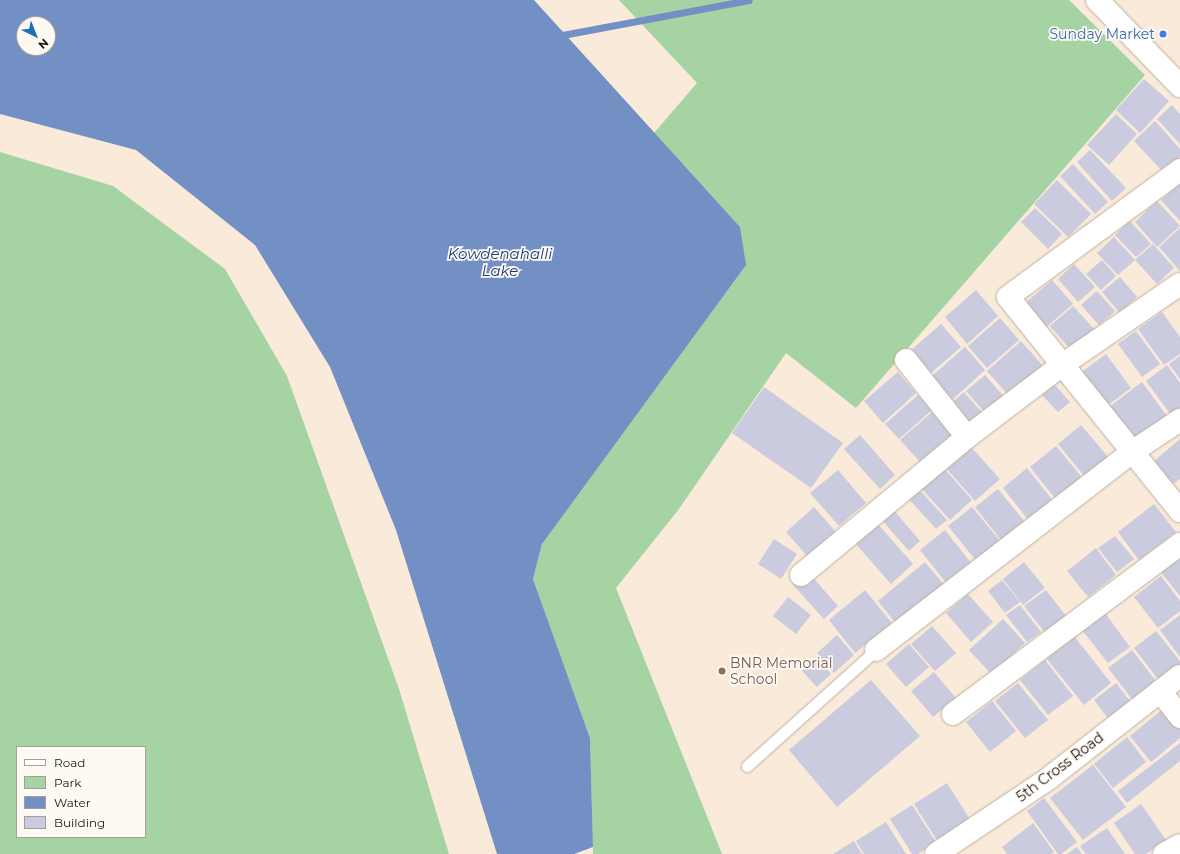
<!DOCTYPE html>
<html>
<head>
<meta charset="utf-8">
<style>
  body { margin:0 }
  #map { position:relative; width:1180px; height:854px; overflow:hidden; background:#f9eada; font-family:Montserrat,sans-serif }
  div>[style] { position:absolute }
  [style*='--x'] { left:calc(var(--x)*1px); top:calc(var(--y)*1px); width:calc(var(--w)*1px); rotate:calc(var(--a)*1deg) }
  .green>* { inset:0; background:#a6d3a3 }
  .water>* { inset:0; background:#7390c5 }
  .stream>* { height:7px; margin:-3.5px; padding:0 3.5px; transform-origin:3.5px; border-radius:3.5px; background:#7390c5 }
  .building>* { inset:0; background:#cacbde }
  .roads { filter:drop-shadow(0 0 1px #bfb1a2) drop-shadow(0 0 1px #bfb1a2) }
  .service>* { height:11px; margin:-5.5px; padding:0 5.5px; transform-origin:5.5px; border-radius:5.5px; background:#fff }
  .minor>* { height:22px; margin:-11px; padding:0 11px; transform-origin:11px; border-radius:11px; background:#fff }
  .tertiary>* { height:22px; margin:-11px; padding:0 11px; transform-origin:11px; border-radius:11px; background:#fff }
  .dots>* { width:11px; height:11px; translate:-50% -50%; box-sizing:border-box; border:2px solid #fff9f3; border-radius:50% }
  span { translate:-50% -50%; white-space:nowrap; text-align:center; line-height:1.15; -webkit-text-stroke:3.5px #fff9f3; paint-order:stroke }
  .shop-label { font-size:14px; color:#366cbe }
  .right { translate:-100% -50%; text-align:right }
  .education-label { font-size:14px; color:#785e54 }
  .left { translate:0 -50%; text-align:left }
  .street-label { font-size:14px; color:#1c1712 }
  .water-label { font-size:15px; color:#1a3c7d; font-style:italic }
  .legend { position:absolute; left:16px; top:746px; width:130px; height:92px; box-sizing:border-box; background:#fff9f3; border:1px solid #a49f99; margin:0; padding:5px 7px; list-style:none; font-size:12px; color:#1c1712 }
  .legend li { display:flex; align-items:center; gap:8px; height:20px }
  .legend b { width:20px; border:1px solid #a49f99 }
  .north { position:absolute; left:16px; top:16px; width:40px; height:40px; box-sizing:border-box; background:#fff9f3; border:1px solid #a49f99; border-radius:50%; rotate:137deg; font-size:11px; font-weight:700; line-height:16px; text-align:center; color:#1c1712 }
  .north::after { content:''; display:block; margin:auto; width:14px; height:18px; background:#1870be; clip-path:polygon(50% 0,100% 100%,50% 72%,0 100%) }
</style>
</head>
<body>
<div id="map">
  <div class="green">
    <i style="clip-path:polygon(619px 0,1069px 0,1145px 75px,856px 408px,786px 353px,679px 509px,616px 588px,722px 854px,593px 854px,590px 738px,533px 579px,542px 544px,740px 227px,654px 133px,697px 83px)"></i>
    <i style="clip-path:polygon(evenodd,0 152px,113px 186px,225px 269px,287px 376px,399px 689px,449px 854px,0 854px,0 152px,17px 747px,145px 747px,145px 837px,17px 837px,17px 747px)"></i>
  </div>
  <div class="water">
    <i style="clip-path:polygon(evenodd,0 0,534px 0,740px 227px,746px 265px,542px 544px,533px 579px,590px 738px,593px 847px,574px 854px,497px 854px,396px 530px,330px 367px,255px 245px,136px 150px,0 114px,0 0,24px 24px,48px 24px,48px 48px,24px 48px,24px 24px)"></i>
  </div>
  <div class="stream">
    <i style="--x:557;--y:36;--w:195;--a:-10.6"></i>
  </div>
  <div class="building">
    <i style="clip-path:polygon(1144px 79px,1169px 101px,1140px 133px,1116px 110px)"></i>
    <i style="clip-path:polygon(1172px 105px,1180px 114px,1180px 144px,1157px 119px)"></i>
    <i style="clip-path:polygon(1116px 114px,1137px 134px,1109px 165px,1087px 145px)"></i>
    <i style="clip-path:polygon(1155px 121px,1180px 149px,1180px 157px,1163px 172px,1134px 141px)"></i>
    <i style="clip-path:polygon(1090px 150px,1126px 188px,1112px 201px,1077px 162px)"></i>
    <i style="clip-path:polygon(1073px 164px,1108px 202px,1095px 214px,1060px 176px)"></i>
    <i style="clip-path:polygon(1057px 180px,1091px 214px,1068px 237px,1034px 204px)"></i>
    <i style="clip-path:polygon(1180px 183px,1180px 221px,1161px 200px)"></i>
    <i style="clip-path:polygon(1157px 201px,1180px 226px,1157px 247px,1135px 222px)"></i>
    <i style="clip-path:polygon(1035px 208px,1062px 234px,1048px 249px,1021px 222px)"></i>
    <i style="clip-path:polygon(1130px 221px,1151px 244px,1136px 257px,1115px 235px)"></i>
    <i style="clip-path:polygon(1180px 228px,1180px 271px,1159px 247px)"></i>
    <i style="clip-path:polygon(1114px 237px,1135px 260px,1118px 275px,1097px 253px)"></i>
    <i style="clip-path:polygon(1153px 244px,1174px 268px,1157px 284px,1135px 260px)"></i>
    <i style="clip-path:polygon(1102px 260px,1116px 276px,1101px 290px,1086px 274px)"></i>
    <i style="clip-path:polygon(1074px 264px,1095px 287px,1078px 302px,1058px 279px)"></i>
    <i style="clip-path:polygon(1120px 277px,1137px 297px,1120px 313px,1102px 292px)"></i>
    <i style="clip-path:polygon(1052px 280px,1073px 304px,1043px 330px,1022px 306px)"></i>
    <i style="clip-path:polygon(976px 290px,998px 316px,967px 344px,945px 317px)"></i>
    <i style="clip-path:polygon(1097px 291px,1115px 311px,1099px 325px,1081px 305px)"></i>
    <i style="clip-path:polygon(1073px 306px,1095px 330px,1072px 351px,1050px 326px)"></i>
    <i style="clip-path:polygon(1162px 312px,1180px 337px,1180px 354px,1164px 365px,1138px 329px)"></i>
    <i style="clip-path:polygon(1000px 318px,1019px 340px,987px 368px,968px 346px)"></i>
    <i style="clip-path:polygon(941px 324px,961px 347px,930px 374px,910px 351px)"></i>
    <i style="clip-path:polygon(1136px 331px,1160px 364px,1142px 377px,1118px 344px)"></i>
    <i style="clip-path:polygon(1021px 341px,1043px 366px,1009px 396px,987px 371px)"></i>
    <i style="clip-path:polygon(965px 347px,985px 370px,952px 400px,932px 376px)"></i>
    <i style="clip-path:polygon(1106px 354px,1131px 388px,1104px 408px,1079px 374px)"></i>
    <i style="clip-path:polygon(1180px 356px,1180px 379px,1169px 364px)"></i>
    <i style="clip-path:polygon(1167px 365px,1180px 383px,1180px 415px,1174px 419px,1146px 381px)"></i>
    <i style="clip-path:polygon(898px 372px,916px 393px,883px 423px,864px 401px)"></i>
    <i style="clip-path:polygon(985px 375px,1005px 398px,986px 414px,966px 391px)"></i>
    <i style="clip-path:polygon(1142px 382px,1169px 419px,1136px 444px,1109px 407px)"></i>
    <i style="clip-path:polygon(1054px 384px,1070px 402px,1058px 412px,1042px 395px)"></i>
    <i style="clip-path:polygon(764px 387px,843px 443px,811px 488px,732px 433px)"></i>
    <i style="clip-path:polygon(964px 392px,985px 416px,968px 430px,947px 407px)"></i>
    <i style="clip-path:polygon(918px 395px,932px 410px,899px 439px,885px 424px)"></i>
    <i style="clip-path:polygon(932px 412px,952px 434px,920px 462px,900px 440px)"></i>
    <i style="clip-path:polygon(1081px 425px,1109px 458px,1085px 477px,1058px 444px)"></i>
    <i style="clip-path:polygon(860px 435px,895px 475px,880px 489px,844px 449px)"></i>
    <i style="clip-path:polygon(1180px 439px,1180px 479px,1173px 484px,1154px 461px)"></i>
    <i style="clip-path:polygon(1056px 446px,1084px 480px,1057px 501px,1030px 467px)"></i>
    <i style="clip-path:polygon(971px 447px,1000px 479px,975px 501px,947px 469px)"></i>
    <i style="clip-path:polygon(943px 467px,972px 500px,950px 520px,921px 488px)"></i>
    <i style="clip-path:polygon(1027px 468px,1054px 502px,1030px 522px,1003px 488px)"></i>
    <i style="clip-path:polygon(838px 470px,866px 503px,839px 526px,810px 493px)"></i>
    <i style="clip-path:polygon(917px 487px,947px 520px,936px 529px,907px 497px)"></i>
    <i style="clip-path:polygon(998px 489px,1028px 526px,1004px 544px,975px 507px)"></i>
    <i style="clip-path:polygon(1154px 504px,1176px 532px,1139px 560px,1118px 532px)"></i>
    <i style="clip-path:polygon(814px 507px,837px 533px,809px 558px,786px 532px)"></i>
    <i style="clip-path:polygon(972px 507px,1001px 542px,977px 562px,948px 526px)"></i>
    <i style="clip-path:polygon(892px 508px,920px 541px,909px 551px,880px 518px)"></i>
    <i style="clip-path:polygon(877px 523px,913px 564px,891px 584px,855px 543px)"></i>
    <i style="clip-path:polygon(945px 530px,972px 564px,947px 584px,920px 550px)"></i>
    <i style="clip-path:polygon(1115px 536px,1134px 559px,1117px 572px,1098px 548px)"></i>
    <i style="clip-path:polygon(774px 539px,797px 554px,781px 579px,758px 564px)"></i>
    <i style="clip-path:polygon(1096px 548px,1116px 575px,1088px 597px,1067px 571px)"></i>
    <i style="clip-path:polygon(1180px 555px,1180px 596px,1160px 571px)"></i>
    <i style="clip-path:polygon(925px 562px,945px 586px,896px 624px,878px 601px)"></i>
    <i style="clip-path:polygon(1024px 562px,1045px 588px,1023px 605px,1003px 579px)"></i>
    <i style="clip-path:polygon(808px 572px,838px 606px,824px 619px,793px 585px)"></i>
    <i style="clip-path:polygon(1161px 576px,1180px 601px,1180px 611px,1158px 628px,1134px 597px)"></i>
    <i style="clip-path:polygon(1002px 580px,1020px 602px,1005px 613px,988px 591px)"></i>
    <i style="clip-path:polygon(865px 590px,892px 623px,855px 653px,829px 620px)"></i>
    <i style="clip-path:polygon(1046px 590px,1067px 617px,1046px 634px,1024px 606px)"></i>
    <i style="clip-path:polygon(968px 594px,993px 622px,971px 642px,946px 613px)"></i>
    <i style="clip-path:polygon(788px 597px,811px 615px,796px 634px,773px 616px)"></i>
    <i style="clip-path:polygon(1020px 605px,1041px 632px,1027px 642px,1006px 615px)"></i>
    <i style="clip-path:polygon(1105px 613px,1130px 647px,1108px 663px,1082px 630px)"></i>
    <i style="clip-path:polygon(1180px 615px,1180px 657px,1160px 630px)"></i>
    <i style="clip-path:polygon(1003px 619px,1025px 643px,991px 674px,969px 650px)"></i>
    <i style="clip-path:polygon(932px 626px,956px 653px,935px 671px,911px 644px)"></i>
    <i style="clip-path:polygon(1156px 631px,1180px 661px,1180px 668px,1161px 683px,1134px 648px)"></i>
    <i style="clip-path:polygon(837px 635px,854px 655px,834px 673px,817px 653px)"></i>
    <i style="clip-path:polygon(1074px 636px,1111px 683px,1084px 705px,1046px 658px)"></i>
    <i style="clip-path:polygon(909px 644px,929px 667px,906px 687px,886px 664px)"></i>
    <i style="clip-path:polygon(1132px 650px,1159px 685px,1135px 703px,1108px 668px)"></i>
    <i style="clip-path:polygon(818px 658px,831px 674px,817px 687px,802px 671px)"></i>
    <i style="clip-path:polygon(1045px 660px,1073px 696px,1048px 715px,1020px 680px)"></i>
    <i style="clip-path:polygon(934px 672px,956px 698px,933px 717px,911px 691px)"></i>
    <i style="clip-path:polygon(871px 680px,920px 736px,837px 807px,789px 750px)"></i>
    <i style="clip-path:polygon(1018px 683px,1048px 720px,1025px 738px,995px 701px)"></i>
    <i style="clip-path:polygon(1116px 683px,1132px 704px,1110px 721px,1094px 700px)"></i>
    <i style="clip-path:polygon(992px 701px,1016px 731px,990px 752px,966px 722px)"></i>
    <i style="clip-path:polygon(1164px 708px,1180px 728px,1180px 738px,1151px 762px,1130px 736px)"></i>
    <i style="clip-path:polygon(1127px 737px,1146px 762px,1113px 788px,1094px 764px)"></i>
    <i style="clip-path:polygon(1180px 743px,1180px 761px,1127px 803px,1118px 791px)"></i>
    <i style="clip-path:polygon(1093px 765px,1126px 807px,1083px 840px,1050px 798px)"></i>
    <i style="clip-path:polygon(947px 783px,971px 821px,938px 842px,914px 804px)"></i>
    <i style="clip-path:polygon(1044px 798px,1077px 842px,1061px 854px,1058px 854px,1027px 811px)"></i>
    <i style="clip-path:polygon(1141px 804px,1166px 840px,1146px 854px,1135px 854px,1114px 823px)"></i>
    <i style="clip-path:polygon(912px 805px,936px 842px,918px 854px,912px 854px,890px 819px)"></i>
    <i style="clip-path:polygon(886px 822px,906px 854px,864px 854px,856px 841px)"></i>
    <i style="clip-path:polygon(1033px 823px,1054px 852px,1051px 854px,1007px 854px,1002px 847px)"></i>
    <i style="clip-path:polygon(1107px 828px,1125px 854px,1086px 854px,1080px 846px)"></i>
    <i style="clip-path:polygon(854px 841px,862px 854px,833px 854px)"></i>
    <i style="clip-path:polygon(1077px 847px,1082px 854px,1067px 854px)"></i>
  </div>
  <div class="roads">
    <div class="service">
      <i style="--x:747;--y:766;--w:173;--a:-42"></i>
    </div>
    <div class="minor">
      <i style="--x:1180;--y:170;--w:214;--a:143.6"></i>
      <i style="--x:1008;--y:297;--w:275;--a:51.2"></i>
      <i style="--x:906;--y:360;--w:98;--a:51.6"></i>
      <i style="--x:801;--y:575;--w:216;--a:-39.7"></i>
      <i style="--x:967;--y:437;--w:119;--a:-37.2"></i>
      <i style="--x:1062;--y:365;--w:143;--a:-34.5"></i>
      <i style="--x:876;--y:650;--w:324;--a:-37.7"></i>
      <i style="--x:1132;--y:452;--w:58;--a:-33.7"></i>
      <i style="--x:1160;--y:691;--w:33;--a:52"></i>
      <i style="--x:953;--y:714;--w:284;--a:-36.8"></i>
      <i style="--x:936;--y:854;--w:135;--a:-33.8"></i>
      <i style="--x:1048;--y:779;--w:167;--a:-38"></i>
      <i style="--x:1164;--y:854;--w:18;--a:-29"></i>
    </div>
    <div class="tertiary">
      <i style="--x:1097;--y:0;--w:120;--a:46"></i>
    </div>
  </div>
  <div class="dots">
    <i style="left:1163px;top:34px;background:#3f7fe0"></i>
    <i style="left:722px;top:671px;background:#8d6e63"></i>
  </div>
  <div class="shop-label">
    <span class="right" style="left:1155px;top:34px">Sunday Market</span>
  </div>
  <div class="education-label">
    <span class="left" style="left:730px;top:671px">BNR Memorial<br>School</span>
  </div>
  <div class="street-label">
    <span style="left:1060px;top:767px;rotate:-37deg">5th Cross Road</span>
  </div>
  <div class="water-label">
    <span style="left:500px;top:262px">Kowdenahalli<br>Lake</span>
  </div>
  <ul class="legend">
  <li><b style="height:5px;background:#fff"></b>Road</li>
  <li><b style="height:11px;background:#a6d3a3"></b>Park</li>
  <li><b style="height:11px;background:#7390c5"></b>Water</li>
  <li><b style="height:11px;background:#cacbde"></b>Building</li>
  </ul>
  <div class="north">N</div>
</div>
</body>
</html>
